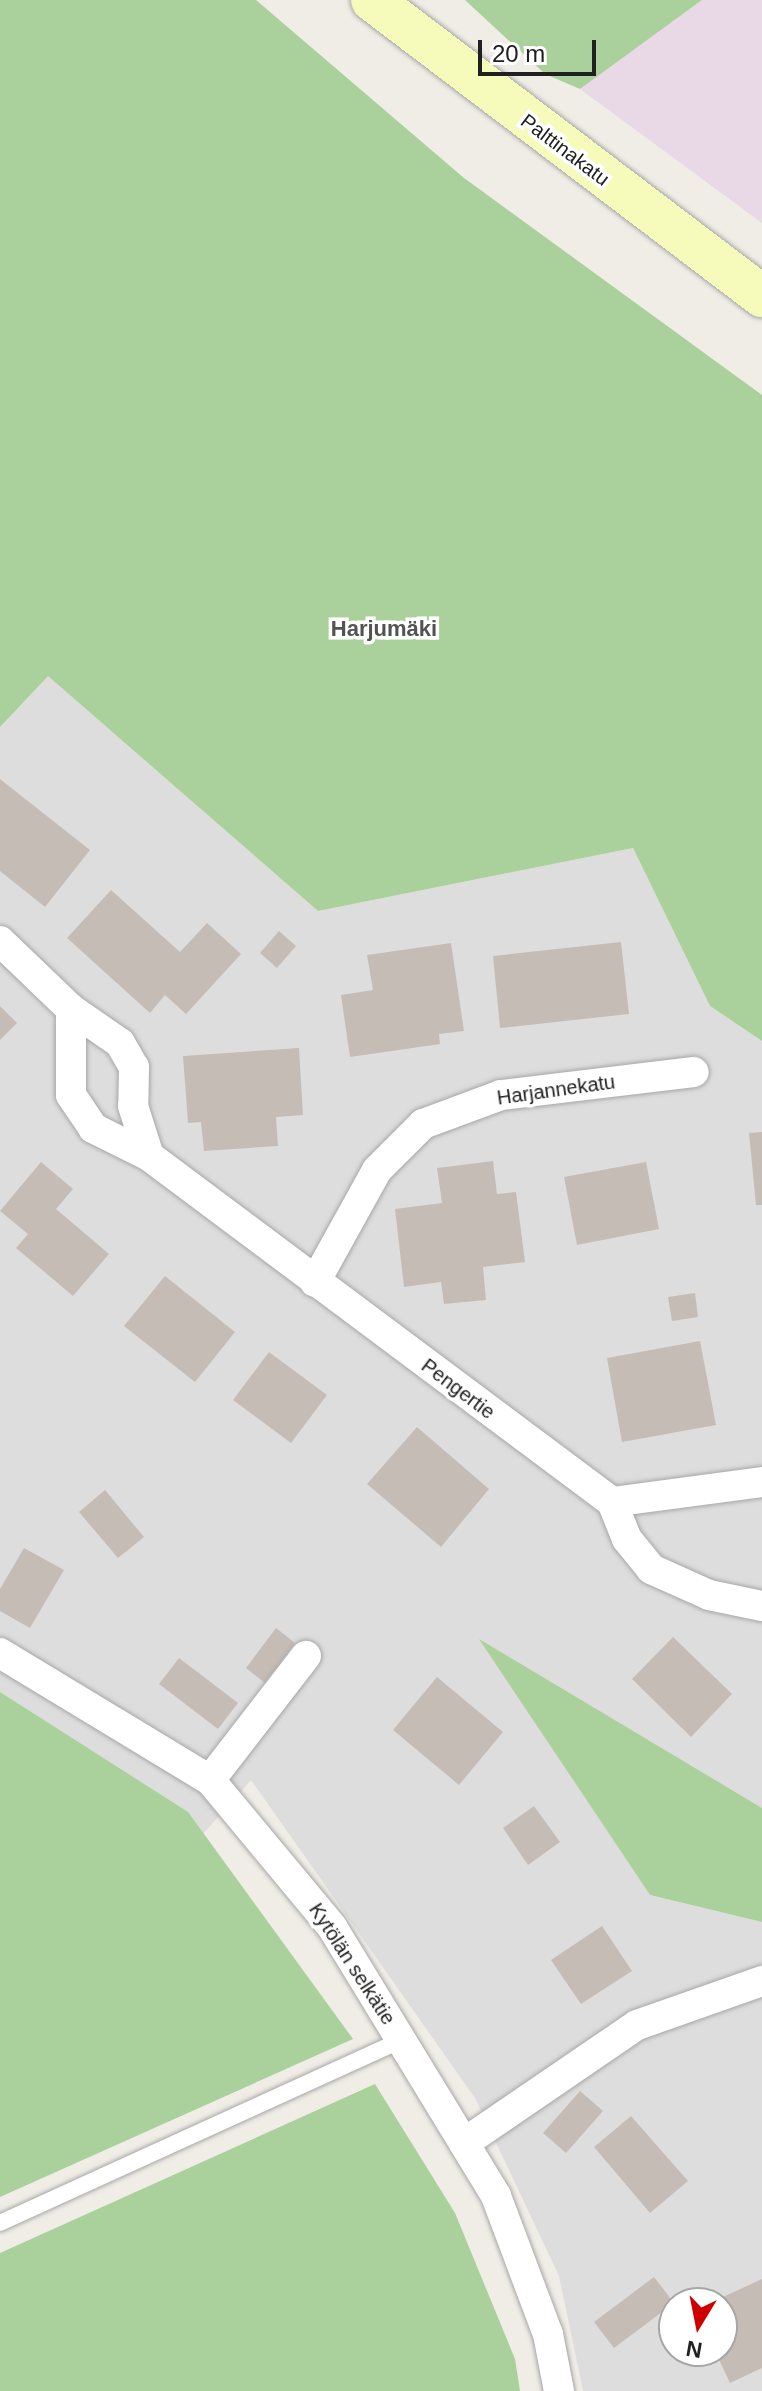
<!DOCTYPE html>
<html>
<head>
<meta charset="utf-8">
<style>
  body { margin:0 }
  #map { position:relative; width:762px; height:2391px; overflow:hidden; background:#f0ede6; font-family:Helvetica,sans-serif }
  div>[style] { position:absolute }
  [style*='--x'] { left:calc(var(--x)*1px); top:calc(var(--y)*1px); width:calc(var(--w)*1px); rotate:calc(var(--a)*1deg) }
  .residential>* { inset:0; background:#dedddd }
  .industrial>* { inset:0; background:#e9d8e6 }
  .forest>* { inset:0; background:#aad09b }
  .building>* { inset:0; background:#c5bdb5 }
  .roads { filter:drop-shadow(0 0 2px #a7a7a7) drop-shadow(0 0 2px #a7a7a7) }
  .lane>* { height:16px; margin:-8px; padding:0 8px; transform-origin:8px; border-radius:8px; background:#fff }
  .street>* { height:30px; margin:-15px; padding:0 15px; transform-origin:15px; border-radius:15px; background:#fff }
  .secondary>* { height:42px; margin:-21px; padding:0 21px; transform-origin:21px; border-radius:21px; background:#f6fabb }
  span { translate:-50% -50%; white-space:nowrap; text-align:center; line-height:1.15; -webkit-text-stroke:7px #fff; paint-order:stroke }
  .street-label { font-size:20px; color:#202020 }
  .neighbourhood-label { font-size:22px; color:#535353; font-weight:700 }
  .north { position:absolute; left:658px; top:2287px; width:80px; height:80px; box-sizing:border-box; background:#fff; border:2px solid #a6a6a6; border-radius:50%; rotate:190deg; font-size:22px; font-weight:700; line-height:32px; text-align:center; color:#202020 }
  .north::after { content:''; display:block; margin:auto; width:28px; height:36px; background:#cf0000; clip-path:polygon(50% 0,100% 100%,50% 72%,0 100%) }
  .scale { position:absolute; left:478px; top:40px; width:118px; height:36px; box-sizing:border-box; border:4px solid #202020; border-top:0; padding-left:10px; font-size:24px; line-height:28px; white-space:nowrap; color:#202020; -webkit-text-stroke:6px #fff; paint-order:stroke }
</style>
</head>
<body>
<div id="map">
  <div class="residential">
    <i style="clip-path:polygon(evenodd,47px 675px,318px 911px,633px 848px,710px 1006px,762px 1041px,762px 1808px,481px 1641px,650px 1895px,762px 1922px,762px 2391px,583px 2391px,559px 2276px,475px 2098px,251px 1780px,196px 1842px,0 1695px,0 727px,47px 675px,674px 2303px,722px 2303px,722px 2351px,674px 2351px,674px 2303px)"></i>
  </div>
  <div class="industrial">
    <i style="clip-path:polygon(702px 0,762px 0,762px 223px,580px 89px)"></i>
  </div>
  <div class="forest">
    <i style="clip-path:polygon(0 0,256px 0,464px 178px,762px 395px,762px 1041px,710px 1006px,633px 848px,318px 911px,48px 676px,0 727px)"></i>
    <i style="clip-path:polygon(465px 0,702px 0,580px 89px,545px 74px)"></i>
    <i style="clip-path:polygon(479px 1639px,762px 1808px,762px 1922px,650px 1895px)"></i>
    <i style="clip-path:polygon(0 1692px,188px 1812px,353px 2039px,0 2197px)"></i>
    <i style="clip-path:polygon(375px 2084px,455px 2213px,515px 2359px,520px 2391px,0 2391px,0 2253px)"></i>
  </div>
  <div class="building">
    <i style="clip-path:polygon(0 779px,90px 850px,45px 907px,0 871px)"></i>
    <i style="clip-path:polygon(111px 890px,180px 952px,207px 923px,241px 954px,186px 1014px,165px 995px,150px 1013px,67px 938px)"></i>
    <i style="clip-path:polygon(279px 931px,296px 946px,277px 968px,260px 953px)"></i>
    <i style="clip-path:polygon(621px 942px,629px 1014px,500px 1028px,493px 956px)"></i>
    <i style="clip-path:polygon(451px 943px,464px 1031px,439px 1034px,440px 1044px,350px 1057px,341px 995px,373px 990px,367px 955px)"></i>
    <i style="clip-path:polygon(0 1006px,17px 1023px,0 1040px)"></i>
    <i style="clip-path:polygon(299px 1048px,303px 1115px,276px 1117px,278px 1146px,204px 1151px,201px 1122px,188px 1123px,183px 1056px)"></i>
    <i style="clip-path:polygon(762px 1132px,762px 1205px,756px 1205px,749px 1133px)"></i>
    <i style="clip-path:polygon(493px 1161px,497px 1194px,516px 1192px,525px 1262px,483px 1267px,486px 1300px,444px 1304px,441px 1282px,404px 1287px,395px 1209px,442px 1203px,437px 1168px)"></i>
    <i style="clip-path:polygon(41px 1162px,73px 1189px,56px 1209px,109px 1254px,73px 1296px,16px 1248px,28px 1234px,0 1211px)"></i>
    <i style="clip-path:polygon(646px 1162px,659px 1229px,577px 1245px,564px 1177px)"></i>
    <i style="clip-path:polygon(165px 1276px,235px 1332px,195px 1382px,124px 1326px)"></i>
    <i style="clip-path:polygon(695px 1293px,698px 1317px,672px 1321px,668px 1297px)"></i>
    <i style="clip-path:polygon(700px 1341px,716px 1425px,622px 1442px,607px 1358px)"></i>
    <i style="clip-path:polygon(269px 1352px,327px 1395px,291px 1443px,233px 1400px)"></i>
    <i style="clip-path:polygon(417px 1427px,489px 1489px,441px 1547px,367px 1484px)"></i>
    <i style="clip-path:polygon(105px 1490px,144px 1537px,118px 1558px,79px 1512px)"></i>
    <i style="clip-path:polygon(24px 1548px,64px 1570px,30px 1628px,0 1611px,0 1589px)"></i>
    <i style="clip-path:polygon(276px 1628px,295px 1643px,265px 1683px,246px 1668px)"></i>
    <i style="clip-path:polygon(673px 1637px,732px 1694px,691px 1737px,632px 1679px)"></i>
    <i style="clip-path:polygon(179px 1658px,238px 1703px,218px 1729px,159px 1684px)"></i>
    <i style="clip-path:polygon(437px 1677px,503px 1732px,459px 1785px,393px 1730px)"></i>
    <i style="clip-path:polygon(534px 1806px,560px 1842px,528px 1865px,503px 1828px)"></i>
    <i style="clip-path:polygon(602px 1926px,632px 1971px,581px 2004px,551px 1960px)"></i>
    <i style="clip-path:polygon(580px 2091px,603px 2111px,566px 2153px,543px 2133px)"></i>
    <i style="clip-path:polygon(631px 2116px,688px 2181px,650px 2213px,594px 2147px)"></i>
    <i style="clip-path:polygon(654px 2277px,674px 2303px,614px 2348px,594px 2322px)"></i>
    <i style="clip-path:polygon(762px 2279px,762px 2368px,730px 2383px,715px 2351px,722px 2351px,722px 2303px,710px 2303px)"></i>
  </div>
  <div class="roads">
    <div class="lane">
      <i style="--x:0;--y:2223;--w:442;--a:-24.5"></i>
    </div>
    <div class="street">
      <i style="--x:0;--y:941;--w:98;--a:43.8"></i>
      <i style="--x:71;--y:1009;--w:60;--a:34.8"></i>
      <i style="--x:120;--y:1043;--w:28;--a:60"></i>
      <i style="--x:134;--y:1067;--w:39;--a:91"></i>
      <i style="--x:133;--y:1106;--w:52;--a:72.3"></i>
      <i style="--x:71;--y:1009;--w:86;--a:90"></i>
      <i style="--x:71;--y:1095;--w:40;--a:56"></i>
      <i style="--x:93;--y:1128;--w:63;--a:26.6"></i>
      <i style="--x:149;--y:1156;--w:578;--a:36.77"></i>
      <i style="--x:612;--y:1502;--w:40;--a:68"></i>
      <i style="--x:627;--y:1539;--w:38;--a:51"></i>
      <i style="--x:651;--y:1569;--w:64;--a:24.1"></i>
      <i style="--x:709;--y:1595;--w:54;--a:11.7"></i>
      <i style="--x:315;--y:1282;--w:128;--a:-61"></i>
      <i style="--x:377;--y:1170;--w:65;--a:-45"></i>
      <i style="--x:423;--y:1124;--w:83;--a:-20.4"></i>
      <i style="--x:501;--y:1095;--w:194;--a:-6.8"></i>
      <i style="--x:612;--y:1502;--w:151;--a:-7.6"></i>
      <i style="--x:0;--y:1653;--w:245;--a:31.2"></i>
      <i style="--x:210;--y:1780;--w:191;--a:50.3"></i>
      <i style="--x:332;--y:1927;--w:315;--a:58.6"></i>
      <i style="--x:496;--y:2196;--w:147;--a:69.4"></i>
      <i style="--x:548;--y:2334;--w:58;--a:79.1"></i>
      <i style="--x:210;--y:1780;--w:157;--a:-52.3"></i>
      <i style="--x:464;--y:2143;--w:209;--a:-34.3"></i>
      <i style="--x:637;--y:2025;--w:133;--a:-19.4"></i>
    </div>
    <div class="secondary">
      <i style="--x:372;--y:0;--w:490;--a:37.2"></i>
    </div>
  </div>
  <div class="street-label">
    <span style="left:565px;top:150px;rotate:37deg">Palttinakatu</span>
    <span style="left:556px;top:1090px;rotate:-8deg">Harjannekatu</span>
    <span style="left:458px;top:1389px;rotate:37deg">Pengertie</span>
    <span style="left:352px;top:1964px;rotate:57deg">Kytölän selkätie</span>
  </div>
  <div class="neighbourhood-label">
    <span style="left:384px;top:629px">Harjumäki</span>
  </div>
  <div class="north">N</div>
  <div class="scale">20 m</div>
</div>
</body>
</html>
